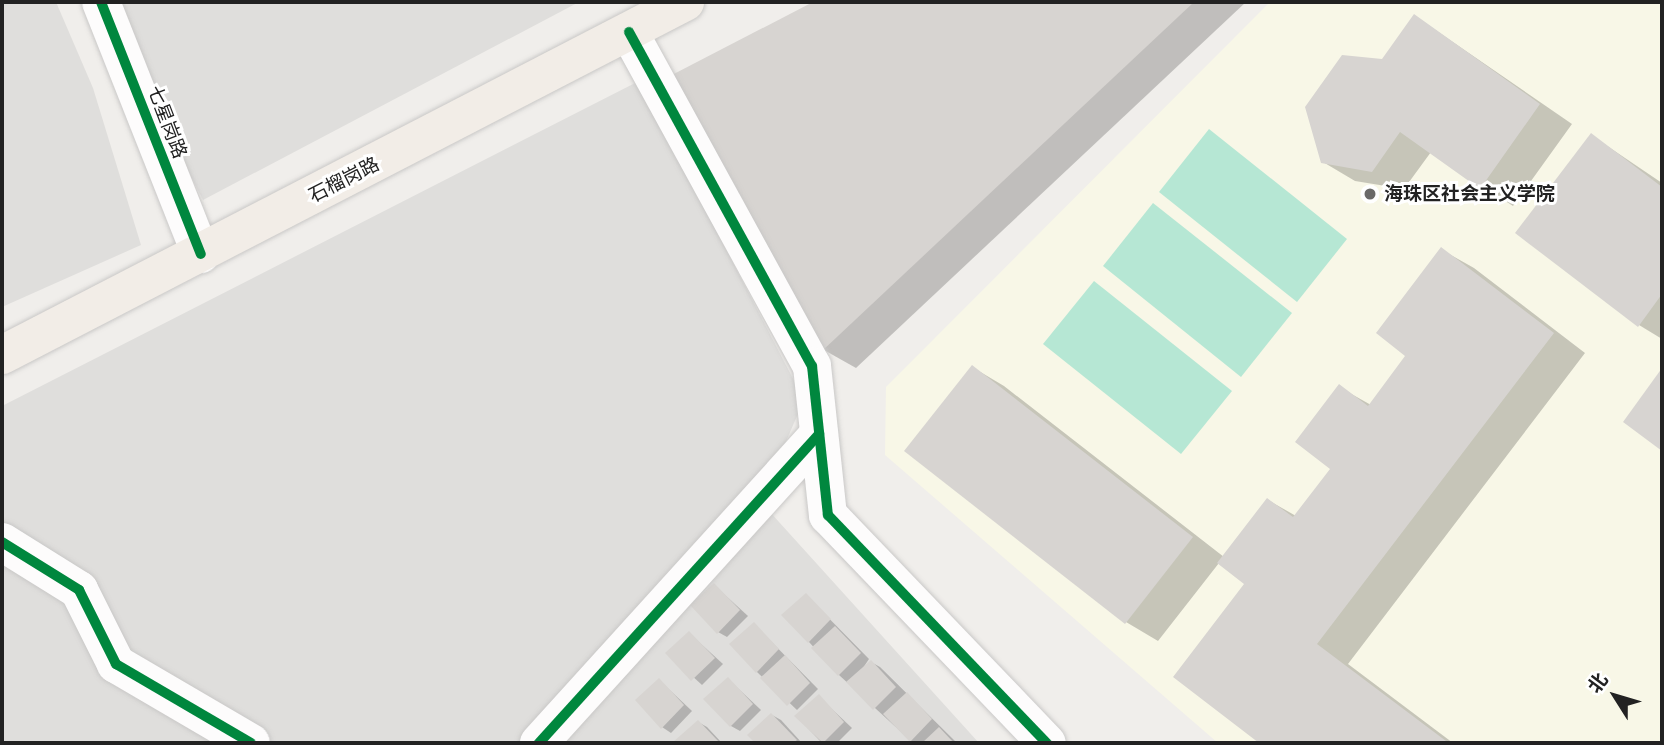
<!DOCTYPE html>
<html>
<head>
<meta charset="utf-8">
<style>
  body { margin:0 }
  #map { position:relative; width:1664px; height:745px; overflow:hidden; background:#f0eeeb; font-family:Helvetica,"Noto Sans SC",sans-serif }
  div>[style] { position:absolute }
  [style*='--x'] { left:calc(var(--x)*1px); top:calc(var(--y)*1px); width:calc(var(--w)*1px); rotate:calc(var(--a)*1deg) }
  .residential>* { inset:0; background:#dfdedc }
  .education>* { inset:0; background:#f8f7e7 }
  .pitch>* { inset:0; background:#b6e7d4 }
  .shadow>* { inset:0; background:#0003 }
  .building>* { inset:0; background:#d7d4d1 }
  .roads { filter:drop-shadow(0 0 2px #c9c8c7) drop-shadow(0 0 2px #c9c8c7) }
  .minor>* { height:38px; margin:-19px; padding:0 19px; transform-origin:19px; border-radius:19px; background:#fdfcfc }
  .major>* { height:38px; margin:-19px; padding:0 19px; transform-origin:19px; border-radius:19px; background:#f2ede7 }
  .cycleway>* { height:10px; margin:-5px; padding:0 5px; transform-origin:5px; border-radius:5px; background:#00873e }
  .dots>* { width:19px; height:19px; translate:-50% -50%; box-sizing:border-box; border:4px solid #fff; border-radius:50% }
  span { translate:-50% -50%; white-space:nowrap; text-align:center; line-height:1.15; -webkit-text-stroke:6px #fff; paint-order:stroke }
  .street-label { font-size:19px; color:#222 }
  .poi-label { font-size:19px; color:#222; font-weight:700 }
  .left { translate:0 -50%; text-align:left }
  .frame { position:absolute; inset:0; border:4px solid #222; pointer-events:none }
  .north { position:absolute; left:1580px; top:661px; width:70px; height:70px; -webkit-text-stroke:5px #fff; paint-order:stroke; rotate:307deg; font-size:19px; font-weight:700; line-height:28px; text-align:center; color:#222 }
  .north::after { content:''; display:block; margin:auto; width:24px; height:32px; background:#222; clip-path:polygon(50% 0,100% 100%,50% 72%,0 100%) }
</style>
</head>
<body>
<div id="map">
  <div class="residential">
    <i style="clip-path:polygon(2px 2px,56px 2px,93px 88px,141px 245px,2px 307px)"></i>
    <i style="clip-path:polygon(110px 2px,579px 2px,203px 200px,154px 105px)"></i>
    <i style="clip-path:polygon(639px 81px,804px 400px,760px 501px,979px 743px,2px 743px,2px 406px)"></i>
  </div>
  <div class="education">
    <i style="clip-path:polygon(1270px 2px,1662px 2px,1662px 743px,1218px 743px,885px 455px,886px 387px)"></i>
  </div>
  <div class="pitch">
    <i style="clip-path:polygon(1209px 129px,1347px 239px,1297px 302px,1159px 192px)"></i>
    <i style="clip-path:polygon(1153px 203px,1292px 313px,1241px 377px,1103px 266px)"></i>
    <i style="clip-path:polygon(1094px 281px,1232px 391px,1181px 454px,1043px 344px)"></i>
  </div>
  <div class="shadow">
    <i style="clip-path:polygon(816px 2px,1246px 2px,856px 368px,824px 350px,670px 78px)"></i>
    <i style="clip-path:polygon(1415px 16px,1572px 124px,1513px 206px,1431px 152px,1404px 189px,1355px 181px,1323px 162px)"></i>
    <i style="clip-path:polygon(1591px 135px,1662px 183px,1662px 339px,1639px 325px)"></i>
    <i style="clip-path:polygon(1442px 250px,1474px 268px,1585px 353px,1348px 664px,1453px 743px,1262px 743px,1175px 677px,1246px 584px,1219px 563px,1158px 641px,1126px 622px,907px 451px,972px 367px,1004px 386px,1224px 557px,1268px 500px,1296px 516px,1333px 468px,1339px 387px,1371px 405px,1408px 356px)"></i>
    <i style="clip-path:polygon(714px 585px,748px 616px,727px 637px,718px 632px)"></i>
    <i style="clip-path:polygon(806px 595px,869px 659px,861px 671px,871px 662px,880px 667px,957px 743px,911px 741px,839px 675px,809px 642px)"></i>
    <i style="clip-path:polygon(754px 624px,818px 689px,797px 710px,757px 672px)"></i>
    <i style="clip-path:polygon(689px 633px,723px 664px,702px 685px,667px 653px)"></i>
    <i style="clip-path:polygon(728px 679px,761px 710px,740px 731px,731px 726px)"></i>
    <i style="clip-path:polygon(659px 680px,692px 711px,671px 733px,662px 727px)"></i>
    <i style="clip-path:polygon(819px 697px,852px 728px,837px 743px,822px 743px,797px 717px)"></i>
    <i style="clip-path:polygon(772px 715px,781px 720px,802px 743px,757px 743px,749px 735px)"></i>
    <i style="clip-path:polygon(698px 722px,707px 727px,722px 743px,677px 743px)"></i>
  </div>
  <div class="building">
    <i style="clip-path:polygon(813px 2px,1194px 2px,822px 351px,668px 77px)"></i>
    <i style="clip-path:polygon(1414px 14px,1540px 104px,1480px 189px,1400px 132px,1372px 172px,1321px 163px,1305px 107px,1342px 55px,1382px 59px)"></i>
    <i style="clip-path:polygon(1591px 133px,1662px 187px,1662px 294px,1638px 327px,1515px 233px)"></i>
    <i style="clip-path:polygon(1441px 247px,1554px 333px,1317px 644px,1446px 741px,1259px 743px,1173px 677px,1244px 584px,1217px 563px,1267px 498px,1293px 517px,1330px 469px,1295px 442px,1339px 384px,1368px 406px,1405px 356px,1376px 333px)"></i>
    <i style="clip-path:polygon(972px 365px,1193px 537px,1125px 624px,904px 451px)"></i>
    <i style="clip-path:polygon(1662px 368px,1662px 451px,1623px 422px)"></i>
    <i style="clip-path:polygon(714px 583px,740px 610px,717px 634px,690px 605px)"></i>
    <i style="clip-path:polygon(806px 593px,831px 619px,808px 643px,781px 615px)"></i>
    <i style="clip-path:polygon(754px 622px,779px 649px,756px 673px,729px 644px)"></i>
    <i style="clip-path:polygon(835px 626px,861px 653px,838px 676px,811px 648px)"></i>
    <i style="clip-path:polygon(689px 631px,715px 658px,691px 681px,665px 653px)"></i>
    <i style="clip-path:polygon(785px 655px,810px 683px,787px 706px,760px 678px)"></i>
    <i style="clip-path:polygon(871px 660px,896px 687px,873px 710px,846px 682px)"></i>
    <i style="clip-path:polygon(728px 677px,753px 704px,730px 727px,703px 699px)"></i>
    <i style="clip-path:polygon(659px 678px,684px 705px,661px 729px,635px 700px)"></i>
    <i style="clip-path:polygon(907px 692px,932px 719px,910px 742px,883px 714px)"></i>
    <i style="clip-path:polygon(819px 694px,844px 722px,823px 743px,794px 716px)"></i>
    <i style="clip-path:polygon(771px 713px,797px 740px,793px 743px,755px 743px,747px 735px)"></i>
    <i style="clip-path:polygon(698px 720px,720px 743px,675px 743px,673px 742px)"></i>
    <i style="clip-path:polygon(939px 727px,954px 743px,922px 743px)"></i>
  </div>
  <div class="roads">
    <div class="minor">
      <i style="--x:101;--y:2;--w:271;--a:68.4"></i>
      <i style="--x:629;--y:32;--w:381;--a:61.3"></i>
      <i style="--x:812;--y:366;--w:150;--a:83.9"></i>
      <i style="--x:828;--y:515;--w:316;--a:46.2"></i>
      <i style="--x:2;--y:542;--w:91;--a:31.9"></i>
      <i style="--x:79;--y:590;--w:83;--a:63.4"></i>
      <i style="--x:116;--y:664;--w:156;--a:30.3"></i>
      <i style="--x:539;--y:743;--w:417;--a:-47.8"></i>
    </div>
    <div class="major">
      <i style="--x:2;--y:355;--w:769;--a:-27.33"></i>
    </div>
  </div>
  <div class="cycleway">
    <i style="--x:101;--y:2;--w:271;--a:68.4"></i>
    <i style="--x:629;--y:32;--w:381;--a:61.3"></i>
    <i style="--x:812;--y:366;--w:150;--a:83.9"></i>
    <i style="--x:828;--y:515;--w:316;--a:46.2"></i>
    <i style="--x:2;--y:542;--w:91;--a:31.9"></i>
    <i style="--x:79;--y:590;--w:83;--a:63.4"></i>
    <i style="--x:116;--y:664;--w:156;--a:30.3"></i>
    <i style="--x:539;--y:743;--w:417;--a:-47.8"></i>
  </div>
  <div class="dots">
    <i style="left:1370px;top:194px;background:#6a6968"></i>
  </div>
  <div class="street-label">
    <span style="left:167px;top:122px;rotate:69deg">七星岗路</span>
    <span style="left:344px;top:180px;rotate:-27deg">石榴岗路</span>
  </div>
  <div class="poi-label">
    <span class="left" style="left:1384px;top:194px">海珠区社会主义学院</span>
  </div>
  <div class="frame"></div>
  <div class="north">北</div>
</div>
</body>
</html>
